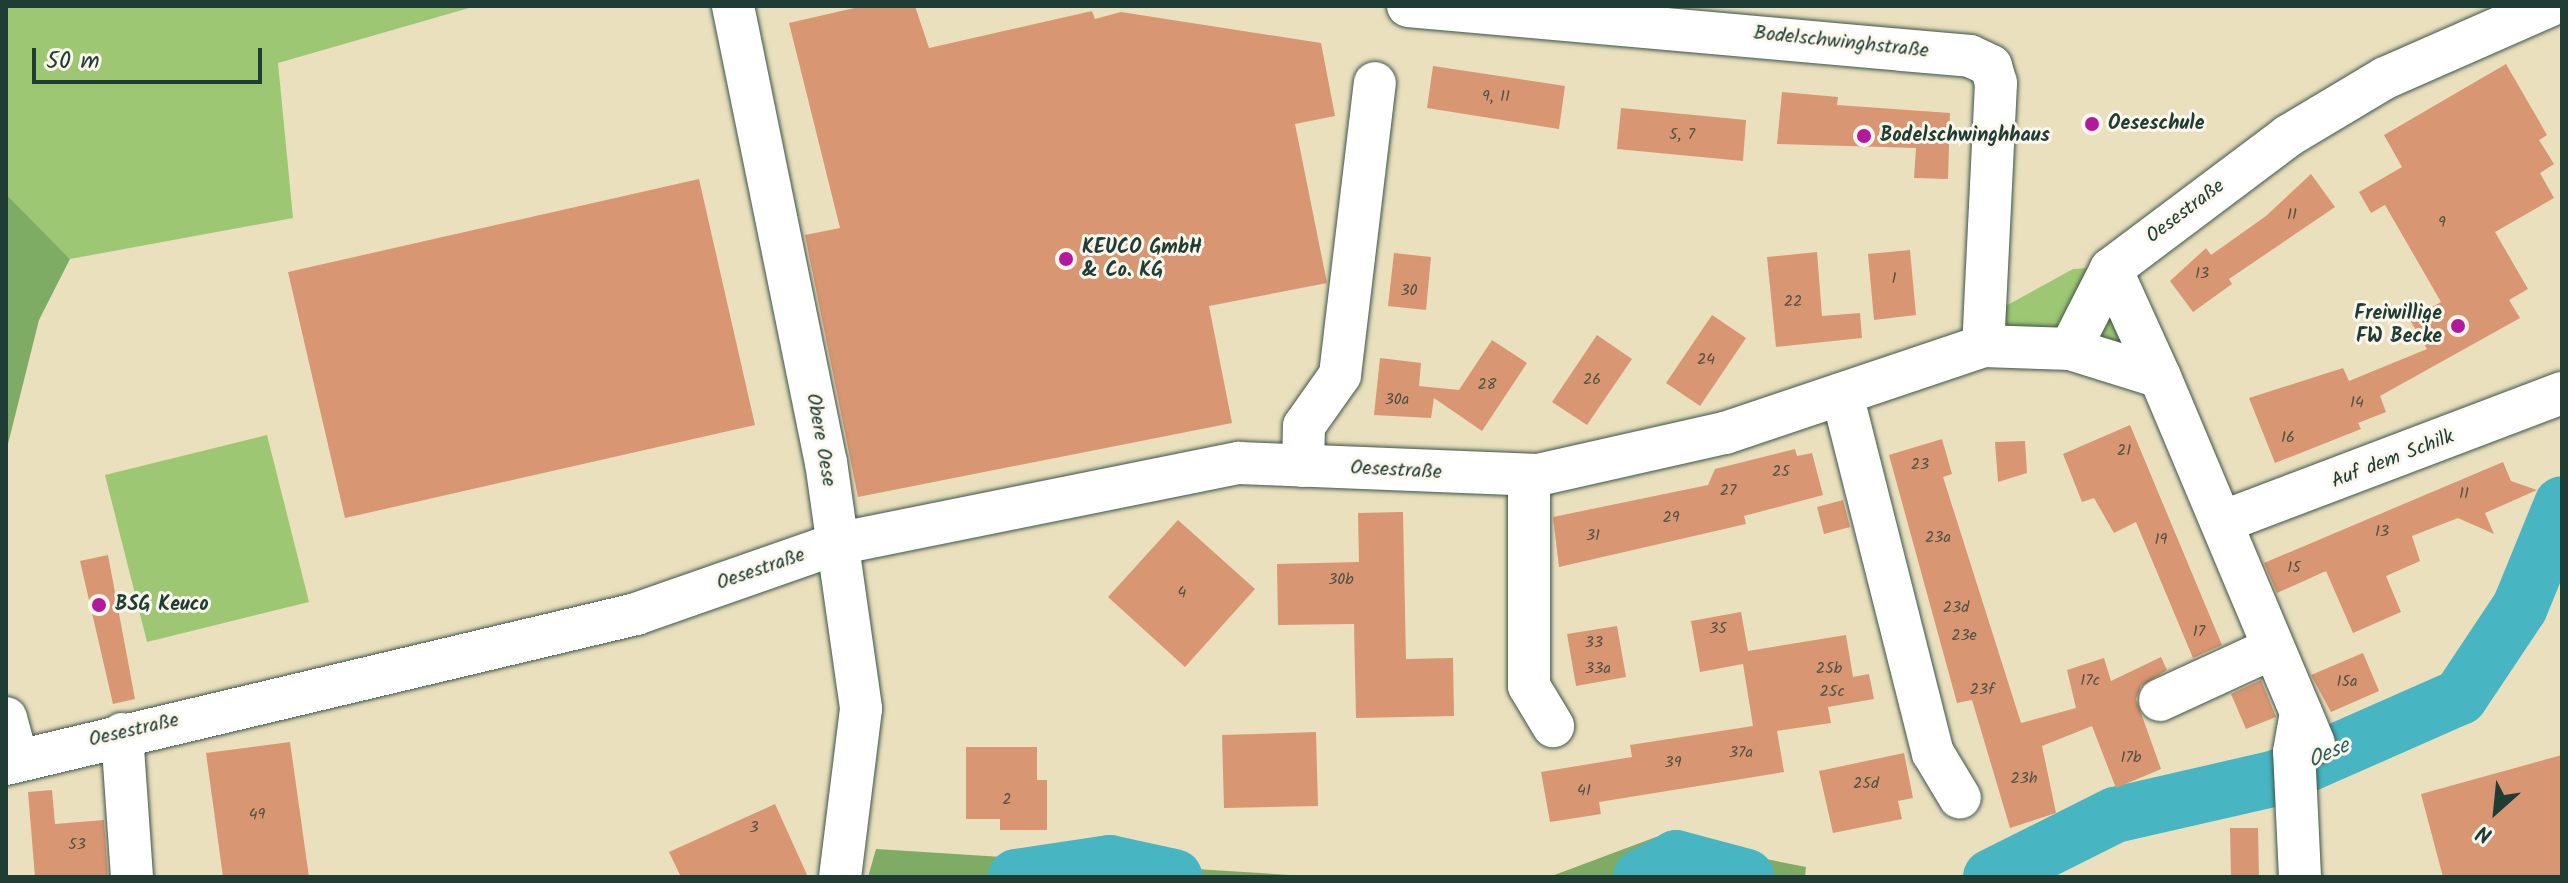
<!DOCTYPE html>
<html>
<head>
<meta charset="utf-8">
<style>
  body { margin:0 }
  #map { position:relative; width:2568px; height:883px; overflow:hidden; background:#eae0be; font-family:Kalam,sans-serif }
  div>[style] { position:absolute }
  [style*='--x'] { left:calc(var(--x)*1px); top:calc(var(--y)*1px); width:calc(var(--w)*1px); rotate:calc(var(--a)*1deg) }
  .green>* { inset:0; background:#9ec773 }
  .forest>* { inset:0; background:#7eac65 }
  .river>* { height:56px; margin:-28px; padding:0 28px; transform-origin:28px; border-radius:28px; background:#47b5c2 }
  .building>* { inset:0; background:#d99672 }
  .roads { filter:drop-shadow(0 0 2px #3d5549) drop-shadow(0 0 2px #3d5549) }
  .minor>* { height:42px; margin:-21px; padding:0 21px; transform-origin:21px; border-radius:21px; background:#fff }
  .dots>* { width:22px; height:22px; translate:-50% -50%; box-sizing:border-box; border:4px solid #fbf7ec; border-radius:50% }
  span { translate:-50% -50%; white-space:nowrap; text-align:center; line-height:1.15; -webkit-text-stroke:6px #fbf7ec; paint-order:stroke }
  .number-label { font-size:16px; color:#4e5344 }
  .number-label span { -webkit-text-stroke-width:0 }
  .street-label { font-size:20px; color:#1f3d34 }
  .poi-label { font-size:20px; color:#1f3d34; font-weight:700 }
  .left { translate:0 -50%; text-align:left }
  .right { translate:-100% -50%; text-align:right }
  .water-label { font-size:22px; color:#2b615f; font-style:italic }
  .frame { position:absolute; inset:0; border:8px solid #1f3d34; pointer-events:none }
  .north { position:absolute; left:2456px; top:771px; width:80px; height:80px; -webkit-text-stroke:6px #fbf7ec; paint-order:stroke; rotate:207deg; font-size:22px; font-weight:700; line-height:32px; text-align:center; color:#1f3d34 }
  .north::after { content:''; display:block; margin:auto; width:28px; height:36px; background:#1f3d34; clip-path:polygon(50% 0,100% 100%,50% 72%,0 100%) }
  .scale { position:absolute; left:32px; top:48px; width:230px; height:36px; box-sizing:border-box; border:4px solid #1f3d34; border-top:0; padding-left:10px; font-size:24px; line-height:28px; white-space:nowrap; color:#1f3d34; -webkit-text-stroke:6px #fbf7ec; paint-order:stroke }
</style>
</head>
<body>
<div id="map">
  <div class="green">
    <i style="clip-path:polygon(6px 6px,476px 6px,278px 63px,293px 218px,70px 259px,6px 194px)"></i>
    <i style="clip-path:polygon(2090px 268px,2148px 365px,1999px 341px,2002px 308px,2073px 269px)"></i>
    <i style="clip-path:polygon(267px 435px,309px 602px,147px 642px,105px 475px)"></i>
  </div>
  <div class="forest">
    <i style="clip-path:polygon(6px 194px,70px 259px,39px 320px,6px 452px)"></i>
    <i style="clip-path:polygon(1656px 837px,1806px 867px,1805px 877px,1549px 877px)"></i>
    <i style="clip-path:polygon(876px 849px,1322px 877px,868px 877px)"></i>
  </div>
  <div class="river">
    <i style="--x:1016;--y:877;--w:95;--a:-8.5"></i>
    <i style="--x:1110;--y:863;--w:66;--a:12.3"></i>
    <i style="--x:1641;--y:877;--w:40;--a:-28"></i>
    <i style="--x:1676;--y:858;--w:73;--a:15"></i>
    <i style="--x:1991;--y:877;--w:139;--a:-26.6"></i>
    <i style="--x:2115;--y:815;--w:165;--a:-12.9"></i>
    <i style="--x:2276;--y:778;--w:201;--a:-23.8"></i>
    <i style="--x:2460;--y:697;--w:108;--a:-56.3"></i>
    <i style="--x:2520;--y:607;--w:111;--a:-67.8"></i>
  </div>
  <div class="building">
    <i style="clip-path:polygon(863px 6px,915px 6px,929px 48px,1092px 11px,1095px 19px,1121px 12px,1321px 43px,1335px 116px,1295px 124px,1327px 283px,1209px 306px,1232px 423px,858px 497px,805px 235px,840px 228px,789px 23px)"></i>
    <i style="clip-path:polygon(2506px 64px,2547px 135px,2539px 140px,2554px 164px,2540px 173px,2554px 198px,2495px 232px,2528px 289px,2509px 300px,2520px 318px,2380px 396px,2386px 412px,2358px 423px,2361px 429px,2275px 463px,2249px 398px,2343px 368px,2349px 381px,2427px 349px,2410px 320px,2441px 302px,2385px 205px,2371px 213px,2359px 192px,2402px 167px,2384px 135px)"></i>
    <i style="clip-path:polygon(1433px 66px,1565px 86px,1559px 129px,1427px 108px)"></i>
    <i style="clip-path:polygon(1782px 92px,1838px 97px,1837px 105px,1950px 113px,1948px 179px,1914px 178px,1916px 148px,1777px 144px)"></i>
    <i style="clip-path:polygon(1621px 108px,1746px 120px,1743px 161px,1617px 149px)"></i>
    <i style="clip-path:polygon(2311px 174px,2335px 207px,2229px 279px,2232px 284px,2193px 312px,2170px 281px,2206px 248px,2211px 255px,2266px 216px)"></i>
    <i style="clip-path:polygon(699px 179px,755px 425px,345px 518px,288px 272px)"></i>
    <i style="clip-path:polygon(1910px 250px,1916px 315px,1874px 320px,1868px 254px)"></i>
    <i style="clip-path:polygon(1817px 252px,1822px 316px,1860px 313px,1862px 338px,1776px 347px,1767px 257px)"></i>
    <i style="clip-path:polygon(1394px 253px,1431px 257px,1426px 310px,1388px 306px)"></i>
    <i style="clip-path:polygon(1712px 315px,1746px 338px,1700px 406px,1666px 383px)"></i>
    <i style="clip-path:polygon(1597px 335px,1632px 359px,1587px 425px,1552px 402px)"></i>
    <i style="clip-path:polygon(1492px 340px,1527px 363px,1482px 431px,1434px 398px,1431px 418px,1374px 415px,1380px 358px,1421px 363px,1419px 386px,1459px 390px)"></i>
    <i style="clip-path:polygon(2130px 425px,2222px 645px,2193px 658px,2136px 522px,2114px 533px,2094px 498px,2082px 502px,2063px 454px)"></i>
    <i style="clip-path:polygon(1942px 439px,1952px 474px,1943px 477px,2021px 723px,2076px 708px,2067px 670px,2104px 658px,2111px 681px,2161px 657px,2167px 670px,2141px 686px,2136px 699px,2161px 769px,2116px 788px,2092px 726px,2042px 746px,2056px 813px,2010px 828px,1972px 700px,1957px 703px,1889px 455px)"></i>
    <i style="clip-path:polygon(2025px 441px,2027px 473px,1998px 482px,1995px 442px)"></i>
    <i style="clip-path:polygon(1795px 449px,1797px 456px,1812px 453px,1823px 495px,1744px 516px,1746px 524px,1559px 567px,1553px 517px,1708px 485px,1715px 469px)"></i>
    <i style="clip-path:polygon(2503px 462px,2511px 481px,2537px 490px,2485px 513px,2494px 534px,2458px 518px,2412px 536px,2420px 561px,2386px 576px,2401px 612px,2353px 633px,2326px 571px,2277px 593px,2264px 563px)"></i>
    <i style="clip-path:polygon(1843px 500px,1850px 527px,1824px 534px,1817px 507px)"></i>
    <i style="clip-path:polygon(1403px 512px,1406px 659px,1453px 658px,1454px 716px,1356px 718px,1354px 624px,1278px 625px,1277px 564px,1359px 562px,1358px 513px)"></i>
    <i style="clip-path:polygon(1178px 520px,1255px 589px,1185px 667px,1108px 597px)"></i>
    <i style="clip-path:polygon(108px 555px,135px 699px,113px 704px,80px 561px)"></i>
    <i style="clip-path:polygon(1741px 612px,1748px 651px,1846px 635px,1853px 677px,1869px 674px,1874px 699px,1828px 707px,1831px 723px,1777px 731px,1784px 772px,1599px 802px,1601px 814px,1550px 822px,1541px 772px,1632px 757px,1630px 745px,1753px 726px,1743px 664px,1700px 672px,1691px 621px)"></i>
    <i style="clip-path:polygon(1617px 626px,1626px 677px,1576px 686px,1567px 634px)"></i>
    <i style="clip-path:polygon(2363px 653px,2379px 691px,2331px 712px,2311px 675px)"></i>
    <i style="clip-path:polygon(2261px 680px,2276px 717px,2246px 729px,2231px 694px)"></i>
    <i style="clip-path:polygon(1316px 732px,1318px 806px,1224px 808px,1222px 735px)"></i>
    <i style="clip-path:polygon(290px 742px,309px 877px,223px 877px,206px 753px)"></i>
    <i style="clip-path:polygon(966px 747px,1037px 747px,1037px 780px,1047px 780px,1047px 830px,1000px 830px,1000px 819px,966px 819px)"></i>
    <i style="clip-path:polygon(1904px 753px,1913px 798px,1898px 801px,1902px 819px,1833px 833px,1819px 771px)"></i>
    <i style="clip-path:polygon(2562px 755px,2562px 877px,2443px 877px,2421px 794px)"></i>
    <i style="clip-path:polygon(52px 790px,55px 824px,104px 820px,108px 877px,35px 877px,28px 792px)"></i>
    <i style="clip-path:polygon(775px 804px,808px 877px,681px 877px,669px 852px)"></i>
    <i style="clip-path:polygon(2230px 828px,2258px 828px,2259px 877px,2231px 877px)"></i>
  </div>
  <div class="roads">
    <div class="minor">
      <i style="--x:733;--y:6;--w:465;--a:78.5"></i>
      <i style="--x:826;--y:462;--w:249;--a:81.9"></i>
      <i style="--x:861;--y:709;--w:169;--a:97.1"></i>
      <i style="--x:1408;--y:6;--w:564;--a:5.08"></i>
      <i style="--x:1970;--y:56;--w:23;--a:25"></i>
      <i style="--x:1991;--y:66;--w:18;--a:74"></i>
      <i style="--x:1996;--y:83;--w:263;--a:92.8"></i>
      <i style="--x:2111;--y:269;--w:119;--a:65.6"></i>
      <i style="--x:2070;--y:349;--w:90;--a:-62.9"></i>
      <i style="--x:2111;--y:269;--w:221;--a:-36.9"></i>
      <i style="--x:2288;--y:136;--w:113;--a:-30.9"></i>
      <i style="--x:2385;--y:78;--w:179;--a:-23.7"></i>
      <i style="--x:1842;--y:394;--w:370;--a:75.8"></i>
      <i style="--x:1933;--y:753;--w:52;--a:59"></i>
      <i style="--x:1303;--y:466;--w:40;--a:-88.6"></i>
      <i style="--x:1304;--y:426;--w:62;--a:-54.8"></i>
      <i style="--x:1340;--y:375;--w:294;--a:-83.2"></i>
      <i style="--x:1529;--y:475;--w:211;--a:90"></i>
      <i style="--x:1529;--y:686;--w:47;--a:59"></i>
      <i style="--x:2222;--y:522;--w:364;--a:-20.8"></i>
      <i style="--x:2160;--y:700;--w:122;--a:-24.7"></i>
      <i style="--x:6;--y:718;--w:42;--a:75"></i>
      <i style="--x:122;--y:734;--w:143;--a:86"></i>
      <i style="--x:6;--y:764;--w:648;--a:-13.39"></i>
      <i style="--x:636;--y:614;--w:212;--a:-19.3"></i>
      <i style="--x:836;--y:544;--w:411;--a:-11.4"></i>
      <i style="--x:1239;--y:463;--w:299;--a:2.3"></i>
      <i style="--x:1538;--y:475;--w:192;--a:-12.7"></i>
      <i style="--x:1725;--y:433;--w:272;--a:-18.6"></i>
      <i style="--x:1983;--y:346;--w:87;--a:2"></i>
      <i style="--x:2070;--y:349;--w:94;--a:17.3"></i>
      <i style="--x:2160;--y:377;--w:397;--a:67.2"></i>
      <i style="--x:2300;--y:877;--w:125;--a:-92.7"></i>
      <i style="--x:2294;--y:752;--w:40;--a:-80"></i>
    </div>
  </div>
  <div class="dots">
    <i style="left:2092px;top:124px;background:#b5179e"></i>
    <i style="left:1864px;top:136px;background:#b5179e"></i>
    <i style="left:1066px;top:259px;background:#b5179e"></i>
    <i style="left:2458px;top:326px;background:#b5179e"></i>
    <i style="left:99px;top:605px;background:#b5179e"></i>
  </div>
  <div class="number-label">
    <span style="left:1496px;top:97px">9, 11</span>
    <span style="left:1682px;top:135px">5, 7</span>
    <span style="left:2292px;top:215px">11</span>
    <span style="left:2442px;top:223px">9</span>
    <span style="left:2202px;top:274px">13</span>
    <span style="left:1894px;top:279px">1</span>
    <span style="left:1409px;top:291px">30</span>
    <span style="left:1793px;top:302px">22</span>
    <span style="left:1706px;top:360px">24</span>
    <span style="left:1592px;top:380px">26</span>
    <span style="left:1487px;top:385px">28</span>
    <span style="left:1397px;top:400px">30a</span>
    <span style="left:2357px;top:403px">14</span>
    <span style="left:2288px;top:438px">16</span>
    <span style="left:2124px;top:451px">21</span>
    <span style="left:1920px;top:465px">23</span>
    <span style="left:1781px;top:472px">25</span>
    <span style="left:1728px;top:491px">27</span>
    <span style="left:2464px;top:494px">11</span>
    <span style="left:1671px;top:518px">29</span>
    <span style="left:2382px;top:532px">13</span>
    <span style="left:1593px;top:536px">31</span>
    <span style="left:1938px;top:538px">23a</span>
    <span style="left:2161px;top:540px">19</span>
    <span style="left:2294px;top:568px">15</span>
    <span style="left:1341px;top:580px">30b</span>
    <span style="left:1182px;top:593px">4</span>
    <span style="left:1956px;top:608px">23d</span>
    <span style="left:1718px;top:629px">35</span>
    <span style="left:2199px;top:632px">17</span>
    <span style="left:1964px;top:636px">23e</span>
    <span style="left:1594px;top:643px">33</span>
    <span style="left:1598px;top:669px">33a</span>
    <span style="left:1829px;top:669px">25b</span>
    <span style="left:2090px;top:681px">17c</span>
    <span style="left:2347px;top:682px">15a</span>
    <span style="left:1982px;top:690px">23f</span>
    <span style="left:1832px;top:692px">25c</span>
    <span style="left:1741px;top:753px">37a</span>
    <span style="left:2131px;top:758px">17b</span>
    <span style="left:1673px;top:763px">39</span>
    <span style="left:2024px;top:779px">23h</span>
    <span style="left:1866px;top:784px">25d</span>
    <span style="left:1584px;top:791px">41</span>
    <span style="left:1007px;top:800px">2</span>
    <span style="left:257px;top:815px">49</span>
    <span style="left:754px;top:828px">3</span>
    <span style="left:77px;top:845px">53</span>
  </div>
  <div class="street-label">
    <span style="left:1841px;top:43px;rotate:6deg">Bodelschwinghstraße</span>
    <span style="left:2186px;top:212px;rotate:-37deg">Oesestraße</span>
    <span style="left:820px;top:440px;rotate:80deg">Obere Oese</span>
    <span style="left:2393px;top:460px;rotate:-21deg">Auf dem Schilk</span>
    <span style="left:1396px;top:471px;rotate:3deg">Oesestraße</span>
    <span style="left:761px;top:570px;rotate:-19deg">Oesestraße</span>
    <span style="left:134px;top:731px;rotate:-13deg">Oesestraße</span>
  </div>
  <div class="poi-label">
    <span class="left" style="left:2108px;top:124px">Oeseschule</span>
    <span class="left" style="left:1880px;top:136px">Bodelschwinghhaus</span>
    <span class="left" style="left:1082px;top:260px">KEUCO GmbH<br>&amp; Co. KG</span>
    <span class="right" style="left:2442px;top:326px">Freiwillige<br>FW Becke</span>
    <span class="left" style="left:115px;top:605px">BSG Keuco</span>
  </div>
  <div class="water-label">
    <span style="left:2329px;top:754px;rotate:-24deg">Oese</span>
  </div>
  <div class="frame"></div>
  <div class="north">N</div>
  <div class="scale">50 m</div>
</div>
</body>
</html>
